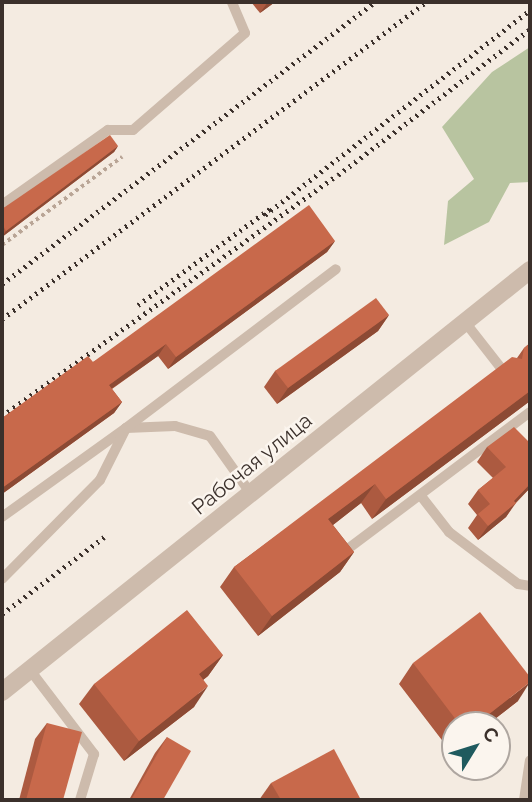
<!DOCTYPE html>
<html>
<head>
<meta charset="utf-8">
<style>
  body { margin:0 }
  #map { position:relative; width:532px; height:802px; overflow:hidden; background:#f4ebe1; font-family:Raleway,sans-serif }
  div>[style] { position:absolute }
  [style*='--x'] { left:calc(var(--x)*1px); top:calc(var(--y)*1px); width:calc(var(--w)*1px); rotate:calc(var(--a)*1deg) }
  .green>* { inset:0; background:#b8c4a0 }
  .path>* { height:3.5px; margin-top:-1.75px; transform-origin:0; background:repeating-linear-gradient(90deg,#b9a596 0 3.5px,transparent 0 7px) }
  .service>* { height:10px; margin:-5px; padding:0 5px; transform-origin:5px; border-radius:5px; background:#cdbbac }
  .tertiary>* { height:18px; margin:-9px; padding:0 9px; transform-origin:9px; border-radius:9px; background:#cdbbac }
  .rail>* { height:5px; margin-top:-2.5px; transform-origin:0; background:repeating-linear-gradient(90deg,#3b302b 0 2px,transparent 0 7px) }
  .wall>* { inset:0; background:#ac5a40 }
  .shaded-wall>* { inset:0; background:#8c4a34 }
  .building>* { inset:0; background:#c8694b }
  span { translate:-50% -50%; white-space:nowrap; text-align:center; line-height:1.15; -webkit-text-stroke:5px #fbf5ee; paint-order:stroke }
  .street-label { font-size:21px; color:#3b302b }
  .frame { position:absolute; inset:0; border:4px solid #3b302b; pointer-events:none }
  .north { position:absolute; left:441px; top:711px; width:70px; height:70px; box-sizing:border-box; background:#fbf5ee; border:2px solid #aea6a0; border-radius:50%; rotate:52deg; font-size:19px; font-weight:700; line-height:28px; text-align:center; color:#3b302b }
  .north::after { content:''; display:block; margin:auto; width:24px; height:32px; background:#1f5a5e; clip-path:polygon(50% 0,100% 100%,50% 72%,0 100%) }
</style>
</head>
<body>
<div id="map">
  <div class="green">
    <i style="clip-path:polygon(530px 47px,530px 182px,510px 183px,489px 222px,444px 245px,448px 201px,474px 179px,442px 127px,492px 72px)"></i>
  </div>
  <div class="path">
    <i style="--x:2;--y:245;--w:149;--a:-36.3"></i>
  </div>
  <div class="service">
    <i style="--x:2;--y:205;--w:130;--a:-35.3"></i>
    <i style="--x:108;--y:130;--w:25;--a:0"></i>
    <i style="--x:133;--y:130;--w:148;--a:-40.9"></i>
    <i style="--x:245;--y:33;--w:34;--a:-113"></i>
    <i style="--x:465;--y:322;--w:63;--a:52"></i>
    <i style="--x:421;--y:496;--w:46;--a:52.1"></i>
    <i style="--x:449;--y:532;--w:86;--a:37"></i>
    <i style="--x:518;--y:584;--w:12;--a:9"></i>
    <i style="--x:2;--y:517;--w:153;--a:-35.7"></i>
    <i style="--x:126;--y:428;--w:49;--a:-2.3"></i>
    <i style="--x:175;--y:426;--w:36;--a:16"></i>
    <i style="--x:210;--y:436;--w:71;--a:54.7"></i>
    <i style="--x:349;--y:548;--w:226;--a:-36.9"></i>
    <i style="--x:2;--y:579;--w:139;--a:-45.3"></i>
    <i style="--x:100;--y:480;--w:58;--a:-63.4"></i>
    <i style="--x:126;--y:428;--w:263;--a:-37.1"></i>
    <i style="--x:30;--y:670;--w:106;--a:52.7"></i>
    <i style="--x:94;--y:754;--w:48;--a:106.9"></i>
    <i style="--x:524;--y:800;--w:40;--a:-81.5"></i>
  </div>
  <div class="tertiary">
    <i style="--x:2;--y:692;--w:676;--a:-38.63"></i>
  </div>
  <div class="rail">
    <i style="--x:265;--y:215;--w:335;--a:-37.7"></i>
    <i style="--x:2;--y:284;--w:468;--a:-37.1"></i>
    <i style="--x:138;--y:305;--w:165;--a:-36.1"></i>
    <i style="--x:2;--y:319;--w:529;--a:-36.78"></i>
    <i style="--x:2;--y:416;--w:413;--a:-35.7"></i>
    <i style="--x:338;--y:175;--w:241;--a:-37.2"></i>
    <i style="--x:2;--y:614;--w:128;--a:-37"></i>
  </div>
  <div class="wall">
    <i style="clip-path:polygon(251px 2px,275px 2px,260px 13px)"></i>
    <i style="clip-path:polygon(118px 146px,114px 152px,2px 237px,2px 209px)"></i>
    <i style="clip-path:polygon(335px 241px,327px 252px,168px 369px,158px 356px,112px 389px,122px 402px,114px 413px,2px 494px,2px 418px,93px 362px)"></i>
    <i style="clip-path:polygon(389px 315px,378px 331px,277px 404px,264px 387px,275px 371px)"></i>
    <i style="clip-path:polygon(530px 343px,530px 401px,372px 519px,361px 503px,333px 525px,354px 552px,340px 572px,258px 636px,220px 587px,234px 567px,517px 358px,524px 348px)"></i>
    <i style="clip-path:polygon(530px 443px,530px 488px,516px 503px,506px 517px,478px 540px,468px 528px,477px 515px,468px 504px,478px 490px,493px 478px,477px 462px,487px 447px)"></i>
    <i style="clip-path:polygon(223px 655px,208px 676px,203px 680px,194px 707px,124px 761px,79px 704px,94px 684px)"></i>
    <i style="clip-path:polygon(413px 663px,518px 701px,487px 725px,455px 725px,455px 750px,451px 752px,399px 684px)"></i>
    <i style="clip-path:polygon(47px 723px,63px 800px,19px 800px,35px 739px)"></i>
    <i style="clip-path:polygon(167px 737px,163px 800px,129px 800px,155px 753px)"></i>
    <i style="clip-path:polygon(271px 783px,361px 800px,259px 800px)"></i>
  </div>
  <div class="shaded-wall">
    <i style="clip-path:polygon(268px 2px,275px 2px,260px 13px)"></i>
    <i style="clip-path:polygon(118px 146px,114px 152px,2px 237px,6px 231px)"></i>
    <i style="clip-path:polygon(335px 241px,327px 252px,168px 369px,176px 357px)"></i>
    <i style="clip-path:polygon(389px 315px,378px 331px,277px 404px,288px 388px)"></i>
    <i style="clip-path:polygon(166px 344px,158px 356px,101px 396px,109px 385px)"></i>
    <i style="clip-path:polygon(530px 391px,530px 401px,372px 519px,386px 499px)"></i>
    <i style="clip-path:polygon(122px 402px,114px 413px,2px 494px,2px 488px)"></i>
    <i style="clip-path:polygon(375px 484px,361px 503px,315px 539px,328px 519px)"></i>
    <i style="clip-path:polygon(530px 484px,530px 488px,515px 503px,506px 517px,478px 540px,488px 526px)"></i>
    <i style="clip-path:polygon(354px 552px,340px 572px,258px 636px,272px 616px)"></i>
    <i style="clip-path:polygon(223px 655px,208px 676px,184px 695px,199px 674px)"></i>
    <i style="clip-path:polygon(530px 682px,518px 701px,487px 725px,475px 725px)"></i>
    <i style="clip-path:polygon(208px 686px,194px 707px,124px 761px,139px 741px)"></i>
  </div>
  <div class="building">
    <i style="clip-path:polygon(110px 135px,118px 146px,6px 231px,2px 224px,2px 209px)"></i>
    <i style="clip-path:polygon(309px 205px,335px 241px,176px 357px,166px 344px,109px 385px,122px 402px,2px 488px,2px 418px,88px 356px,93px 362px)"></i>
    <i style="clip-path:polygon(376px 298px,389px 315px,288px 388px,275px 371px)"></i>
    <i style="clip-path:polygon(530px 343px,530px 391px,386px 499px,375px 484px,328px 519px,354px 552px,272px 616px,234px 567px,512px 357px,522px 359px,524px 348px)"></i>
    <i style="clip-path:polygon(514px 427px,530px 443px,530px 484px,514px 501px,516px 503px,488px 526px,478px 514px,490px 504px,478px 490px,506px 467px,487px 447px)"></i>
    <i style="clip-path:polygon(187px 610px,223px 655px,199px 674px,208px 686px,139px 741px,94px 684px)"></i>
    <i style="clip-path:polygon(480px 612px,530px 677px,530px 682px,475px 725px,460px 725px,413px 663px)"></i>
    <i style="clip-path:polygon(47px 723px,82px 732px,63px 800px,26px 800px)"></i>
    <i style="clip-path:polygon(167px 737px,191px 751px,163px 800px,131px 800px)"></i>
    <i style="clip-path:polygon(334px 749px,361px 800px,281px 800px,271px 783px)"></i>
  </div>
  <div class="street-label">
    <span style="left:252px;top:464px;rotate:-39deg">Рабочая улица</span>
  </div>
  <div class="frame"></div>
  <div class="north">С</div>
</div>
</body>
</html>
